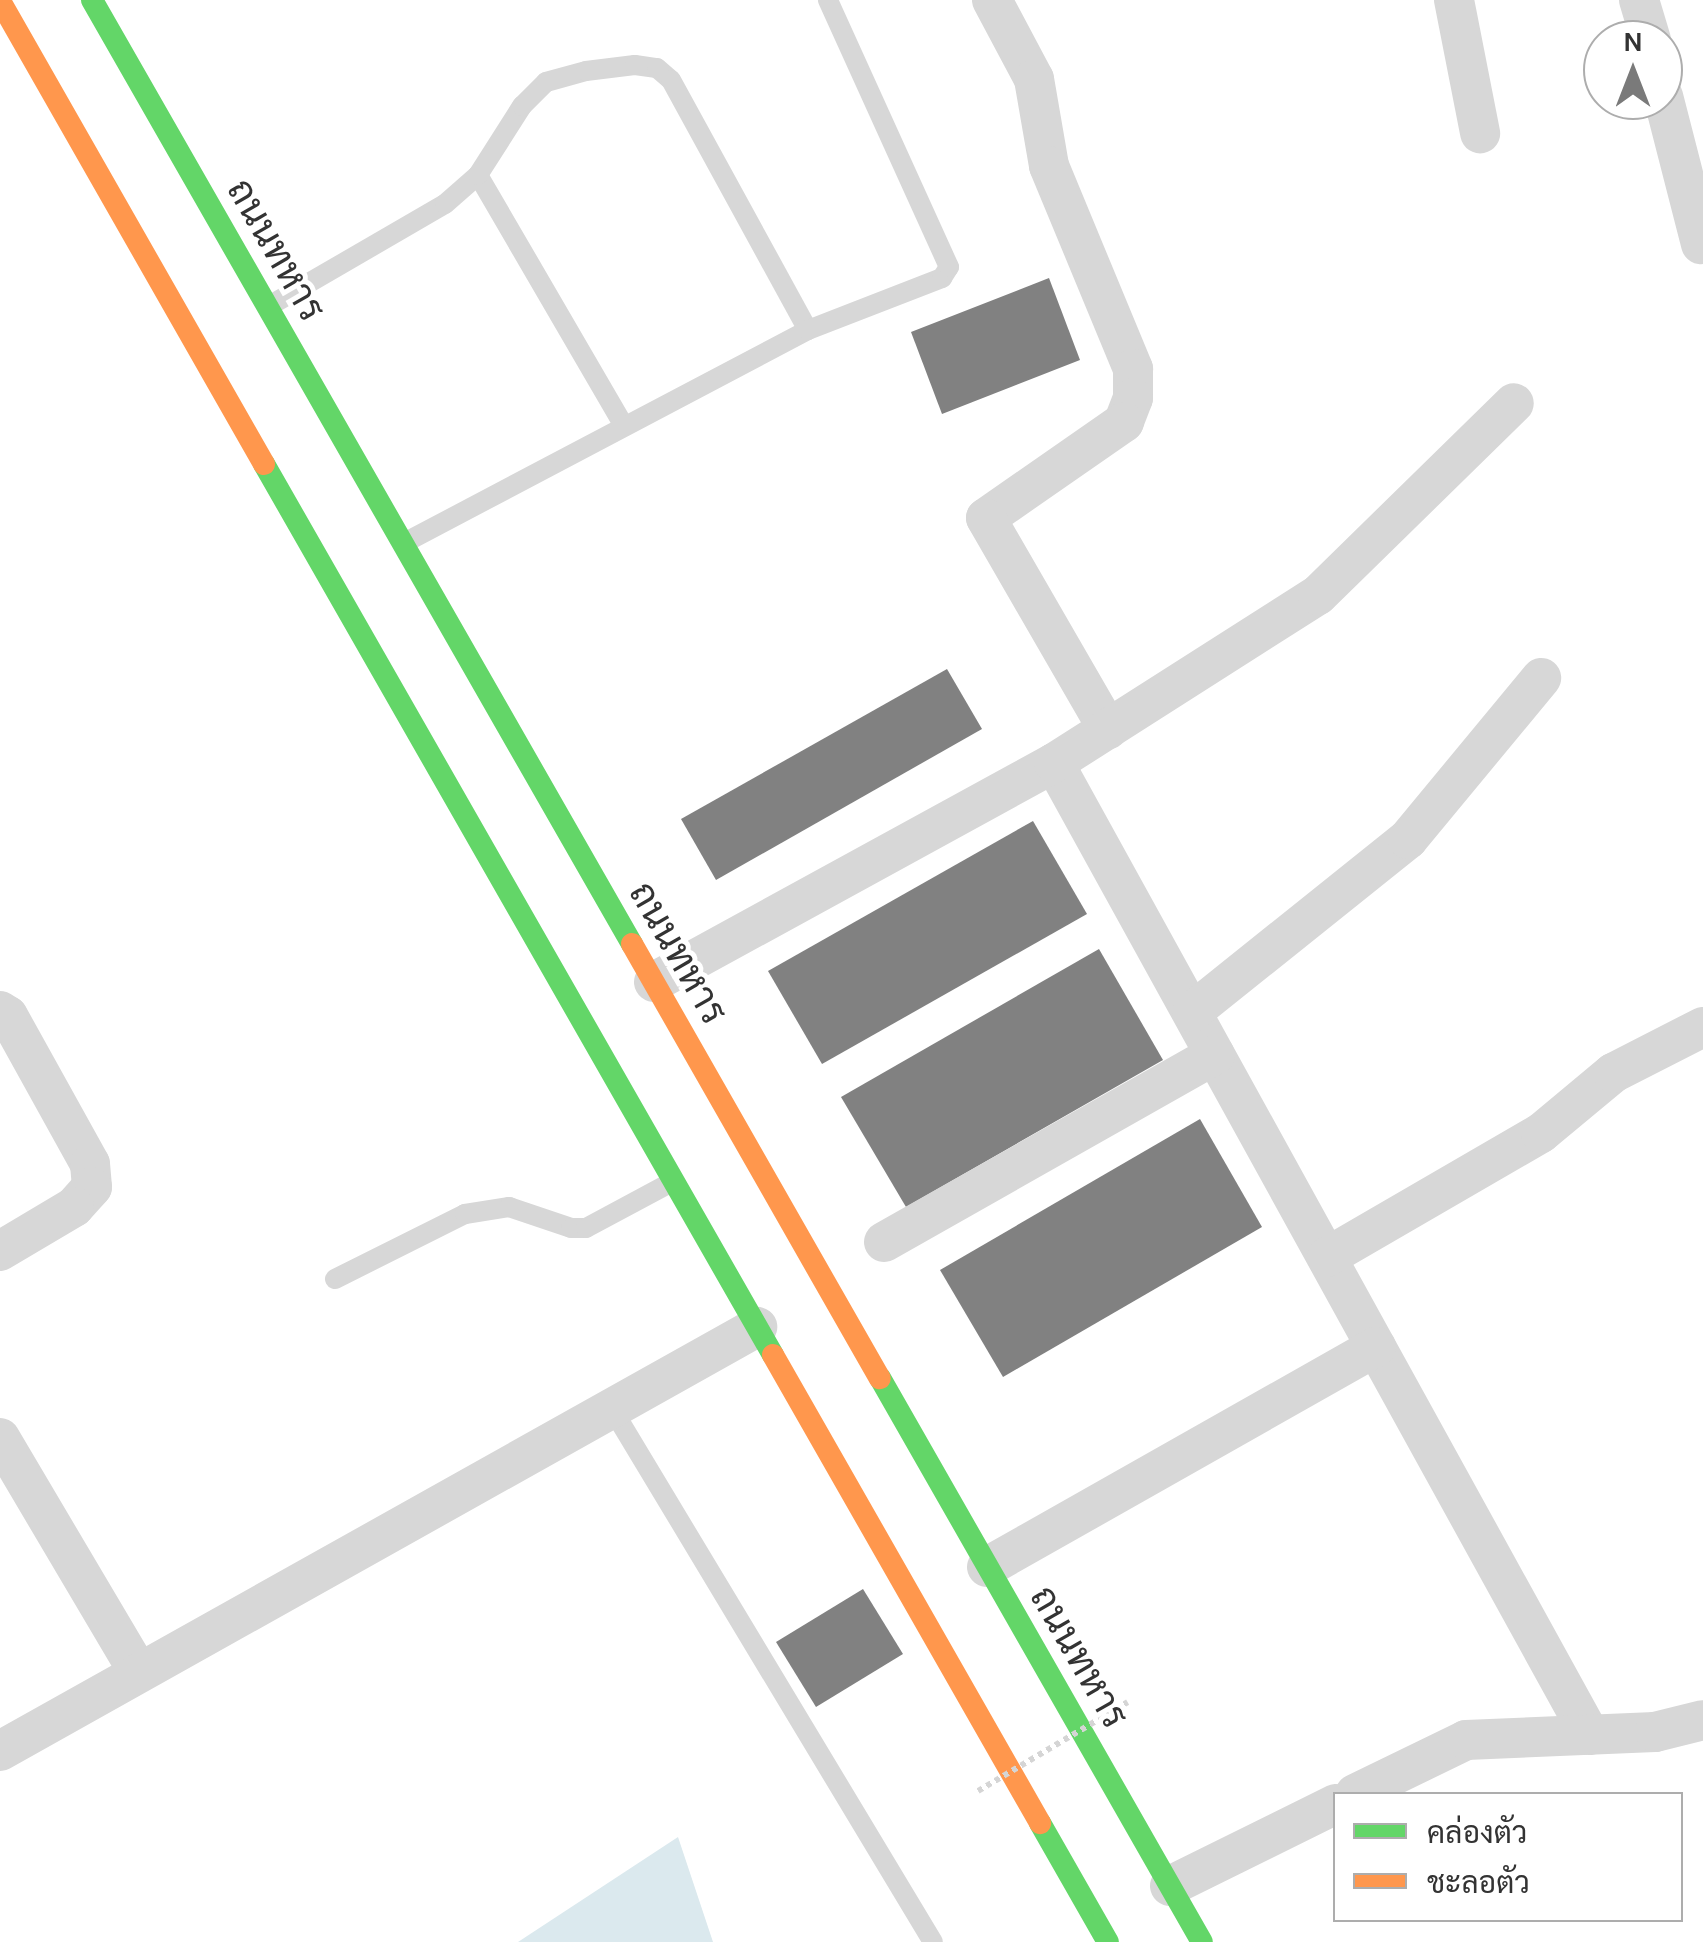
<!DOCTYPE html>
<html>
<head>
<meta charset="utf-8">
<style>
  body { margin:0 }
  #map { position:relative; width:1703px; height:1942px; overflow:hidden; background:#fff; font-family:Karla,Sarabun,sans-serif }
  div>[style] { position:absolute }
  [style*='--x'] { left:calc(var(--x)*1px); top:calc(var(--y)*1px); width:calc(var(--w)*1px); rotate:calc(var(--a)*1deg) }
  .water>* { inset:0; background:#dbe9ee }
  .building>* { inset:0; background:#818181 }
  .lane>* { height:20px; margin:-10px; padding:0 10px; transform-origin:10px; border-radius:10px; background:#d7d7d7 }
  .street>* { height:40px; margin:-20px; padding:0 20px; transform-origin:20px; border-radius:20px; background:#d7d7d7 }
  .fast>* { height:22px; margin:-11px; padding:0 11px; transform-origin:11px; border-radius:11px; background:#63d668 }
  .slow>* { height:22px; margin:-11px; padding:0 11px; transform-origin:11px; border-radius:11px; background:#ff974d }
  .path-bridge>* { height:6px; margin-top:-3px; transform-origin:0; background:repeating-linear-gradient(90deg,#d5d5d5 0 5px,transparent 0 10px) }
  span { translate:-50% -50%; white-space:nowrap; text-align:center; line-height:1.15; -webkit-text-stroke:10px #fff; paint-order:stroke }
  .street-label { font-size:38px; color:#333 }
  .legend { position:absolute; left:1333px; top:1792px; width:350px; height:130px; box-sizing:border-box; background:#fff; border:2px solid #adadad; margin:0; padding:12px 18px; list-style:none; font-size:30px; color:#333 }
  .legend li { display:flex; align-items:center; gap:20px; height:50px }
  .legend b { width:50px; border:2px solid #adadad }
  .north { position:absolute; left:1583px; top:20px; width:100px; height:100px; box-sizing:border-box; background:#fff; border:2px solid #adadad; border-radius:50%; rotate:0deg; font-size:28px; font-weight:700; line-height:40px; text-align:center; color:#333 }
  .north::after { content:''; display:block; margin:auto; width:35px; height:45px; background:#7a7a7a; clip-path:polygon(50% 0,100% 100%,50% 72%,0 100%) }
</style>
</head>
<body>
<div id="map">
  <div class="water">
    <i style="clip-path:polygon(678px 1837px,713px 1942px,518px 1942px)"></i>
  </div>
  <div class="building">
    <i style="clip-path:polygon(1049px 278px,1080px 360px,942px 414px,911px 332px)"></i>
    <i style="clip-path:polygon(947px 669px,982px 729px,716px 880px,681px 819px)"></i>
    <i style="clip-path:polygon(1033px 821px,1087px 914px,822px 1064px,768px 971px)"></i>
    <i style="clip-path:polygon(1099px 949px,1163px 1060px,906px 1207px,841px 1097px)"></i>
    <i style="clip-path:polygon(1200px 1119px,1262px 1227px,1003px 1377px,940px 1270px)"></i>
    <i style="clip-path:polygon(863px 1589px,903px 1654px,816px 1707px,776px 1642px)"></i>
  </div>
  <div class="lane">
    <i style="--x:478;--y:175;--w:288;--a:59.8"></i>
    <i style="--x:269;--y:306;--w:203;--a:-30.1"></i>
    <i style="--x:445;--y:204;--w:44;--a:-41.3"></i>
    <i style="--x:478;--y:175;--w:82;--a:-57.5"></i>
    <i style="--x:522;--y:106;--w:34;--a:-45"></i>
    <i style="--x:546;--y:82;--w:41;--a:-15.4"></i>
    <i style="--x:586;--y:71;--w:49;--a:-7"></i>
    <i style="--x:635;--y:65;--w:22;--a:8"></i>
    <i style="--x:657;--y:68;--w:18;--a:41"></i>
    <i style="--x:671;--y:80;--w:285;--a:61.3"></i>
    <i style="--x:808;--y:330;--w:457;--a:152.2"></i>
    <i style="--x:808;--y:330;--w:144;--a:-21.2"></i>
    <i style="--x:942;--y:278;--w:13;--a:-58"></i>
    <i style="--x:949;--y:267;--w:293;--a:-114.4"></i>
    <i style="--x:335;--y:1279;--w:145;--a:-26.6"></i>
    <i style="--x:465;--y:1214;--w:45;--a:-9"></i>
    <i style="--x:509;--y:1207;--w:65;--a:18.7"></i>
    <i style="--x:571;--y:1228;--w:15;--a:0"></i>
    <i style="--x:586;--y:1228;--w:95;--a:-28.2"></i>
    <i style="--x:611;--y:1407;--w:624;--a:58.96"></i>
  </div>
  <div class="street">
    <i style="--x:992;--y:0;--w:89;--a:62"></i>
    <i style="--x:1034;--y:79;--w:88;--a:80.2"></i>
    <i style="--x:1049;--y:166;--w:220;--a:67.5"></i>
    <i style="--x:1133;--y:369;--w:29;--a:90"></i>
    <i style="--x:1133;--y:398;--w:26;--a:111"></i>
    <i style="--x:1124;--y:422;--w:168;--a:145.2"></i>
    <i style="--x:986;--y:518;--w:244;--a:60"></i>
    <i style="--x:1454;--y:0;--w:136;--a:78.9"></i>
    <i style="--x:1639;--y:0;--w:42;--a:73.3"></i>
    <i style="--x:1663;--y:96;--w:153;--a:75.6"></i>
    <i style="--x:1054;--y:763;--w:1110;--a:61.13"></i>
    <i style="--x:654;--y:982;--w:456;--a:-28.7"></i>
    <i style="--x:1054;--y:763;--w:313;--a:-32.5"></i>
    <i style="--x:1318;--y:595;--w:274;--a:-44.4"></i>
    <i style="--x:0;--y:1011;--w:9;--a:32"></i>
    <i style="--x:8;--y:1016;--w:169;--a:61"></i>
    <i style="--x:90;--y:1164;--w:23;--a:85"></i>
    <i style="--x:92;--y:1187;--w:27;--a:132"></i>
    <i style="--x:74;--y:1207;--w:86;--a:149.3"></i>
    <i style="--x:1192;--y:1012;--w:277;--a:-38.7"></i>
    <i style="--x:1408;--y:839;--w:209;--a:-50.4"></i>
    <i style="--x:884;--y:1242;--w:380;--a:-29.5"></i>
    <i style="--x:1327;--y:1257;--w:247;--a:-30.1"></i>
    <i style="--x:1541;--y:1133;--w:94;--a:-39.8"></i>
    <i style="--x:1613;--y:1073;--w:101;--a:-27.1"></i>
    <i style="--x:0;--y:1438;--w:271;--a:59.4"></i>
    <i style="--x:987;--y:1567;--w:447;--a:-29.5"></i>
    <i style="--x:0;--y:1751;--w:868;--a:-29.25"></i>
    <i style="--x:1355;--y:1794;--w:123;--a:-25.9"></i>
    <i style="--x:1466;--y:1740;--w:189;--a:-2.4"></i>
    <i style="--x:1655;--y:1732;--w:49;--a:-14"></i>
    <i style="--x:1170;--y:1886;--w:185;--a:-26.3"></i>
  </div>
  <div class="fast">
    <i style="--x:92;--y:0;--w:1088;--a:60.23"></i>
    <i style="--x:264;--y:464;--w:1026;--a:60.26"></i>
    <i style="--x:880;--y:1378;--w:649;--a:60.28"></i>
    <i style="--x:1040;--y:1823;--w:137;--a:60.3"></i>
  </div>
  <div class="slow">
    <i style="--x:0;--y:1;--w:533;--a:60.31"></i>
    <i style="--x:632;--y:944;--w:500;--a:60.3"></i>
    <i style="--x:773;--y:1355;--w:539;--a:60.29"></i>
  </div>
  <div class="path-bridge">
    <i style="--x:978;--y:1791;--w:174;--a:-30.7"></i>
  </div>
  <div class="street-label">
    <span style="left:276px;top:250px;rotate:60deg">ถนนทหาร</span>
    <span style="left:678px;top:953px;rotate:60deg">ถนนทหาร</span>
    <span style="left:1079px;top:1657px;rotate:60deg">ถนนทหาร</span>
  </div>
  <ul class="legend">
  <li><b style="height:12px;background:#63d668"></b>คล่องตัว</li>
  <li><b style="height:12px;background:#ff974d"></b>ชะลอตัว</li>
  </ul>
  <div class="north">N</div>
</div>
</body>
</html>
